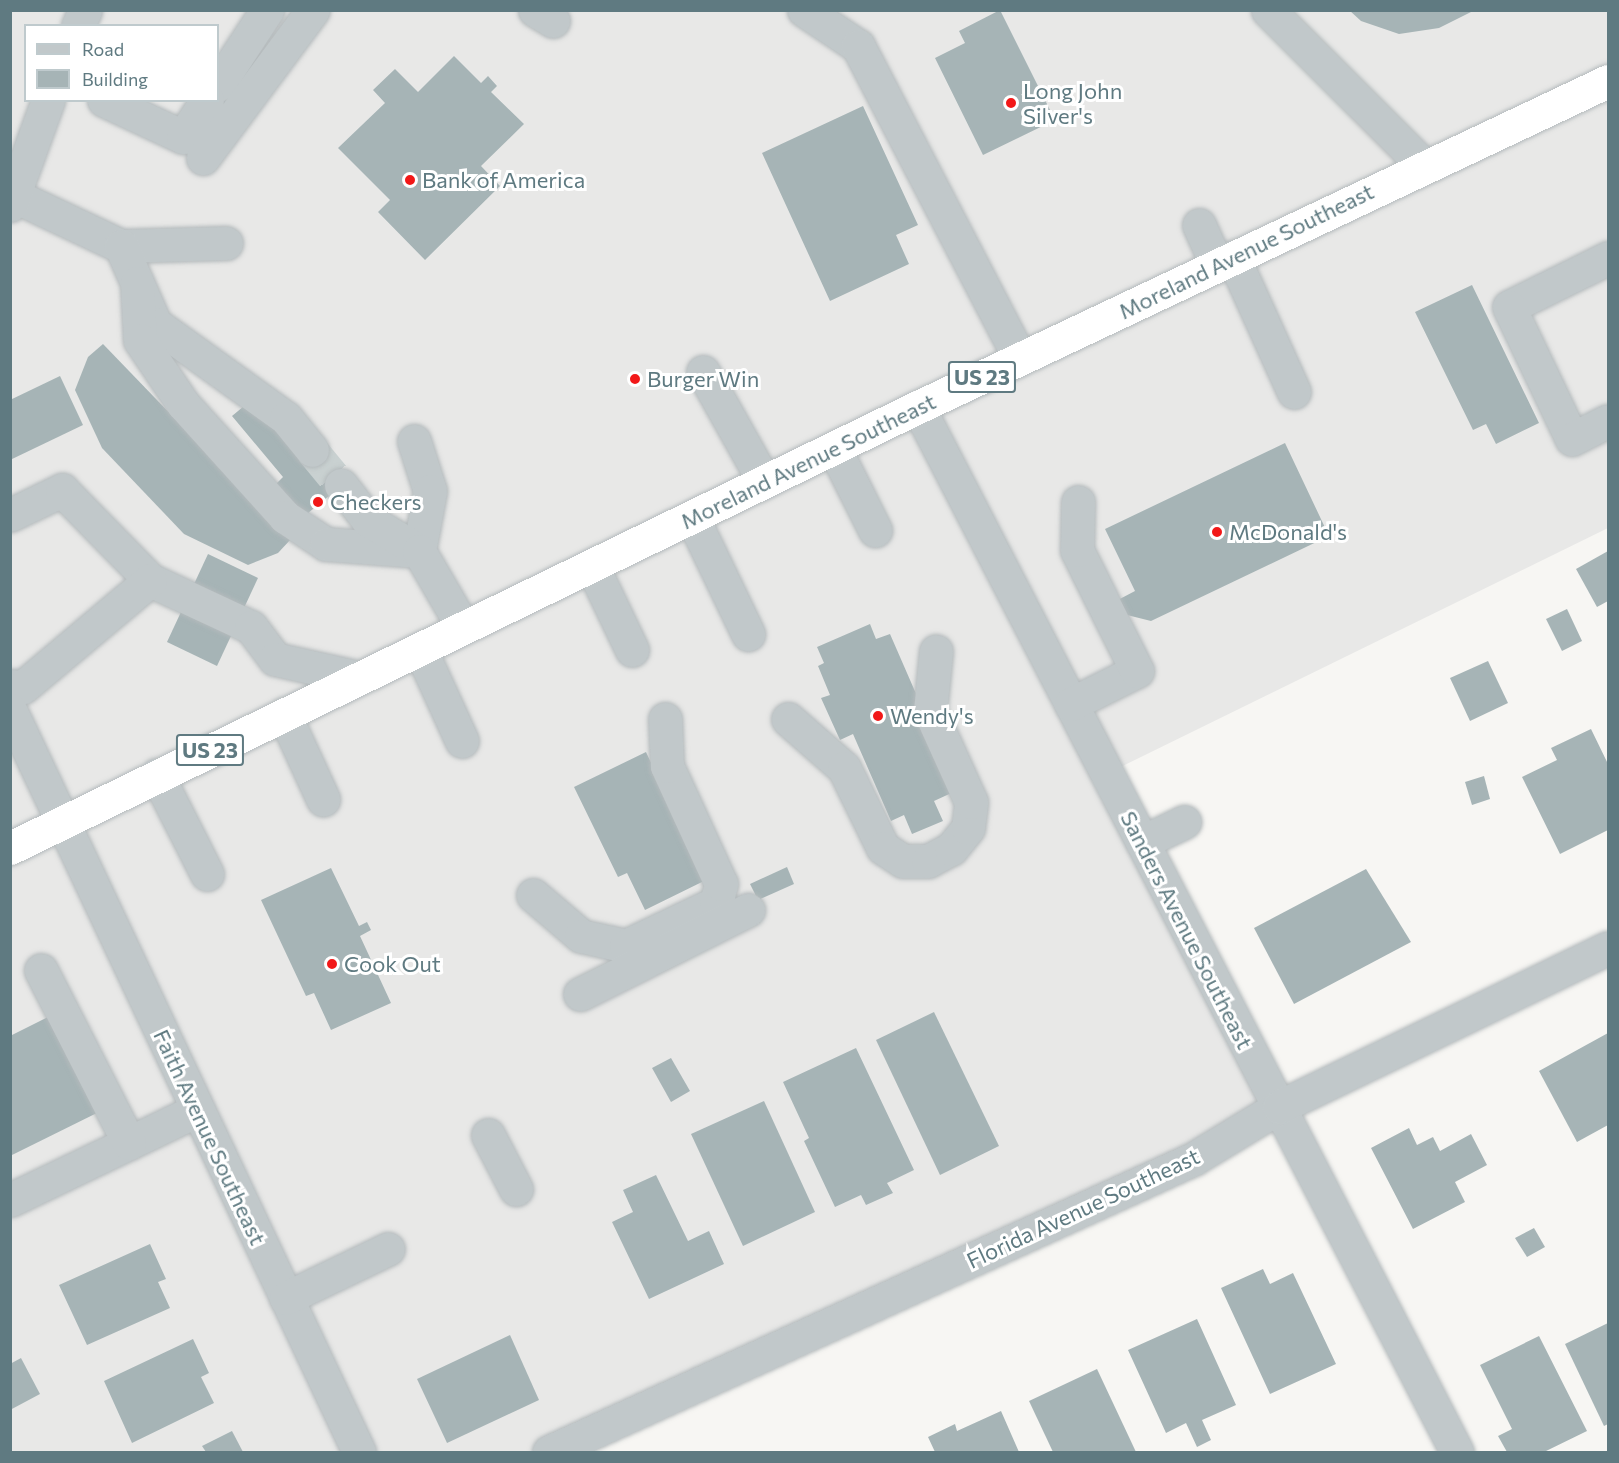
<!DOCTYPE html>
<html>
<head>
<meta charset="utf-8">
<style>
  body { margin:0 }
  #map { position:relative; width:1619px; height:1463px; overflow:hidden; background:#f7f6f3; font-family:Commissioner,sans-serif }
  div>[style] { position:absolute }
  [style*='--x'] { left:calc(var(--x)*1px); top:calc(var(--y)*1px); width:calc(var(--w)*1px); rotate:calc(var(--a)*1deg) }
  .built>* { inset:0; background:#e8e8e7 }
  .building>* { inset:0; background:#a6b4b6 }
  .minor-tunnel>* { height:33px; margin-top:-16.5px; transform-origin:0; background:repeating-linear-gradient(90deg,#c9d1d1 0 33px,transparent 0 49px) }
  .roads { filter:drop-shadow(0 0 2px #b4babc) drop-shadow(0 0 2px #b4babc) }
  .minor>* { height:33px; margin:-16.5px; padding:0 16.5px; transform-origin:16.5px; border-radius:16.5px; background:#c1c8ca }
  .highway>* { height:33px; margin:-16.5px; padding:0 16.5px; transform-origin:16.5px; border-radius:16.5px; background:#fff }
  .dots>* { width:16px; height:16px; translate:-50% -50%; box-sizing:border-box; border:3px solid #fff; border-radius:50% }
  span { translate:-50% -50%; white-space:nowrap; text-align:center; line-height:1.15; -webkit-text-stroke:6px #fff; paint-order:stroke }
  .shield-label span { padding:2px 4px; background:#fff; border:2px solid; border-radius:4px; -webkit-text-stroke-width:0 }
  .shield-label { font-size:21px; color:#5f7a81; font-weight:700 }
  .poi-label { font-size:22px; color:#5f7a81 }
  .left { translate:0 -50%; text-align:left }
  .street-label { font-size:22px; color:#5f7a81 }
  .frame { position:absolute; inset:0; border:12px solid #5f7a81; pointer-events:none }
  .legend { position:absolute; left:24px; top:24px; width:195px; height:78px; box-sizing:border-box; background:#fff; border:2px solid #bfcacd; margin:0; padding:8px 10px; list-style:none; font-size:18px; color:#5f7a81 }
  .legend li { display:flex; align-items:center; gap:12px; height:30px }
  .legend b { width:30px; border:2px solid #bfcacd }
</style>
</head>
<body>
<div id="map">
  <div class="built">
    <i style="clip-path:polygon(evenodd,10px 11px,1608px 11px,1608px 528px,1092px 781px,1275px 1117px,556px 1452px,11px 1452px,10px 11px,26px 26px,218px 26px,218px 100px,26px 100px,26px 26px)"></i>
  </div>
  <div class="building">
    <i style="clip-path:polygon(1000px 10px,1055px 120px,983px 155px,935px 58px,965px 43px,959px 31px)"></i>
    <i style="clip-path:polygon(1349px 10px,1475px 10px,1439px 28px,1399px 34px,1361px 21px)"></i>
    <i style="clip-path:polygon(454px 56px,481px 83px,488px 76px,497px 86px,491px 92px,524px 124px,481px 166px,500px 186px,425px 260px,378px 212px,390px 200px,338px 148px,385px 103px,373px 90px,395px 69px,418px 92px)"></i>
    <i style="clip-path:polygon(863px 106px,918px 225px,896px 235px,909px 264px,830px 301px,762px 153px)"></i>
    <i style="clip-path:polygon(1472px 285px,1539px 423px,1496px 444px,1486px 424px,1473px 430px,1415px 312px)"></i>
    <i style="clip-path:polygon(103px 344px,291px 539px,278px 553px,248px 565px,184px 534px,102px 448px,75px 390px,88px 357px)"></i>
    <i style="clip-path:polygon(60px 376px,83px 425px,10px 460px,10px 400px)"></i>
    <i style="clip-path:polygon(255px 397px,318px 446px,347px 481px,302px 518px,275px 485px,283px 477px,232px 416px)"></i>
    <i style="clip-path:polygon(1285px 443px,1329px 536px,1151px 621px,1123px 614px,1114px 602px,1135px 591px,1105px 529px)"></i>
    <i style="clip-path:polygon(1608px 551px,1608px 601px,1597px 607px,1576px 569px)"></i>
    <i style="clip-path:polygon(208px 554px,258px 578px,217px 666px,167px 642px)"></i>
    <i style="clip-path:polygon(1567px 609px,1582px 641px,1562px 651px,1546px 619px)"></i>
    <i style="clip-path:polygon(870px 624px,876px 639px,890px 634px,958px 790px,934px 801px,943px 821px,912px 834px,904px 815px,891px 821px,853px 734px,840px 740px,821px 698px,830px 695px,818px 666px,824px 663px,817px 647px)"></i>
    <i style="clip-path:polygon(1488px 661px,1508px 703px,1470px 721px,1450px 678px)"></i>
    <i style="clip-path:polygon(1591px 729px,1608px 764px,1608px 830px,1560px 854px,1522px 777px,1557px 760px,1551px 748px)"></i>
    <i style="clip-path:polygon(646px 752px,706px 880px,645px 910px,627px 873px,618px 877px,574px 787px)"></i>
    <i style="clip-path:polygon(1484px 776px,1490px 799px,1472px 805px,1465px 782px)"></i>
    <i style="clip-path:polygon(787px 867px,794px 884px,758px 900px,750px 884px)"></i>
    <i style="clip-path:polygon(331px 868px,359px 926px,367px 922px,371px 930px,360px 936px,391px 1003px,331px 1030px,314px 993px,306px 996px,261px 900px)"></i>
    <i style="clip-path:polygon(1366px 869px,1411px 942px,1294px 1004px,1254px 928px)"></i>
    <i style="clip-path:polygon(60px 1011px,107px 1108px,10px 1156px,10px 1036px)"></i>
    <i style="clip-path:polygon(934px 1012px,999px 1146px,940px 1175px,876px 1040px)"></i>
    <i style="clip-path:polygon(1608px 1033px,1608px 1125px,1577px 1142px,1539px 1071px)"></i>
    <i style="clip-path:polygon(856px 1048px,914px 1170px,887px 1183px,893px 1193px,866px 1205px,861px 1195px,835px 1207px,804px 1141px,809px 1138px,783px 1082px)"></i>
    <i style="clip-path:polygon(671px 1058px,690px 1091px,671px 1102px,652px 1068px)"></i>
    <i style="clip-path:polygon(764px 1101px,815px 1212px,743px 1246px,691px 1134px)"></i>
    <i style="clip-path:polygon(1409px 1128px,1417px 1145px,1433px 1137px,1440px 1151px,1471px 1134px,1487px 1165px,1455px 1182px,1465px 1202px,1413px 1229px,1371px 1148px)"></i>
    <i style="clip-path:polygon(656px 1175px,688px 1241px,709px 1231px,724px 1264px,649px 1299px,612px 1222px,633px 1212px,623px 1190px)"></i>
    <i style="clip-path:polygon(1534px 1228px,1545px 1247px,1527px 1257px,1515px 1238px)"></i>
    <i style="clip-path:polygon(150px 1244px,166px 1279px,158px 1282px,170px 1308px,87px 1345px,59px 1285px)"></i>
    <i style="clip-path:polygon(1263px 1269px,1270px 1284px,1293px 1273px,1336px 1364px,1270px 1394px,1221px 1288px)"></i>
    <i style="clip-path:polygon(1197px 1319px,1236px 1405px,1202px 1420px,1211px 1440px,1197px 1447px,1186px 1423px,1166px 1433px,1128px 1350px)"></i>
    <i style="clip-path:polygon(1608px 1323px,1608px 1424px,1604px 1426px,1565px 1344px)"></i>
    <i style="clip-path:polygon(510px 1335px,539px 1400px,447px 1443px,417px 1379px)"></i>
    <i style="clip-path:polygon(1539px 1336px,1587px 1431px,1544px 1452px,1507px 1452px,1498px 1436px,1512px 1429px,1480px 1365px)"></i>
    <i style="clip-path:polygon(193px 1339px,209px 1373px,201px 1377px,214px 1403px,132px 1443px,104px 1381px)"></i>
    <i style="clip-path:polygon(21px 1358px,40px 1394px,10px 1410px,10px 1364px)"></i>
    <i style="clip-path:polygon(1097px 1369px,1136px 1452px,1053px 1452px,1029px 1401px)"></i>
    <i style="clip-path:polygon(1001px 1411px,1019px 1452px,935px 1452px,928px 1437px,955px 1424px,957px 1431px)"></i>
    <i style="clip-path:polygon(232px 1431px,243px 1452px,206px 1452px,202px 1446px)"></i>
  </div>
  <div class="minor-tunnel">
    <i style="--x:312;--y:450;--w:45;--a:50.4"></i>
  </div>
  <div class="roads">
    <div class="minor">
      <i style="--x:535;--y:10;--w:21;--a:31"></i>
      <i style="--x:804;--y:10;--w:65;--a:33.7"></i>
      <i style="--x:858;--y:46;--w:352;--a:62.6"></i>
      <i style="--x:1268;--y:10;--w:221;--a:45"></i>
      <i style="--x:78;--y:26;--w:17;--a:-66"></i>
      <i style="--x:218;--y:85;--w:90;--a:-56.8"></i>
      <i style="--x:104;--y:100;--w:87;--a:25.1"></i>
      <i style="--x:183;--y:137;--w:44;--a:-57"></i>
      <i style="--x:203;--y:158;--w:184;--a:-53.4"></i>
      <i style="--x:15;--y:196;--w:117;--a:25.3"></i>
      <i style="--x:121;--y:246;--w:105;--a:-1.6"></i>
      <i style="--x:10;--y:205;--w:112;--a:-70.1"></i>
      <i style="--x:1199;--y:225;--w:44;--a:65.8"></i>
      <i style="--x:121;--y:246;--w:85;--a:66.4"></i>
      <i style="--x:155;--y:324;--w:161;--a:35.7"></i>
      <i style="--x:286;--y:418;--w:41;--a:50.9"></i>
      <i style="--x:1233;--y:257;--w:148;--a:65.7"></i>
      <i style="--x:1608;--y:258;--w:110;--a:153.7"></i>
      <i style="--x:1509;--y:307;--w:146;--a:64.5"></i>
      <i style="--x:1572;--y:439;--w:40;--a:-26.6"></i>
      <i style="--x:137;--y:283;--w:57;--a:87"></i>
      <i style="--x:140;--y:340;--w:77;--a:56.1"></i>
      <i style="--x:183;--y:404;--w:152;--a:47.9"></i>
      <i style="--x:285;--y:517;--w:49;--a:33.4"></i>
      <i style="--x:326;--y:544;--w:93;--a:4.3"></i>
      <i style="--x:703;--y:372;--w:125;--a:60.8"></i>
      <i style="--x:918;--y:407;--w:1176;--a:62.72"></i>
      <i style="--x:414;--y:441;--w:52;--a:72.3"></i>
      <i style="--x:430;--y:491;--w:61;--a:100.4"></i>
      <i style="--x:834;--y:448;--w:92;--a:63.4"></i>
      <i style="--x:341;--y:485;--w:44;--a:52.4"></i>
      <i style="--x:368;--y:520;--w:60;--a:31.3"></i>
      <i style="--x:419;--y:551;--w:88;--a:59.9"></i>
      <i style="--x:10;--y:515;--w:58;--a:-25.7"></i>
      <i style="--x:62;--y:490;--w:126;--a:45.6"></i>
      <i style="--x:150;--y:580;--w:111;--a:25"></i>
      <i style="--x:251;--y:627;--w:40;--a:53"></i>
      <i style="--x:275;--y:659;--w:86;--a:12.7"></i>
      <i style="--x:692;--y:517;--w:130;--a:64.4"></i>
      <i style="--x:592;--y:566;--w:93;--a:64.5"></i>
      <i style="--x:420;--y:649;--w:101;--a:65.5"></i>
      <i style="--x:10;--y:686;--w:13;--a:4"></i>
      <i style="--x:23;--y:687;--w:166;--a:-40.1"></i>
      <i style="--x:1071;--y:704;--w:74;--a:-26.6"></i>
      <i style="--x:1137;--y:671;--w:135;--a:-116.4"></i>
      <i style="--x:1077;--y:550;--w:48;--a:-88.8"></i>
      <i style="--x:10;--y:710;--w:820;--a:64.81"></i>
      <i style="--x:284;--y:714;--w:94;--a:65.4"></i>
      <i style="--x:788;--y:719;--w:74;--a:41.2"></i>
      <i style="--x:844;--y:768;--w:89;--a:64"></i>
      <i style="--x:883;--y:848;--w:24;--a:33"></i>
      <i style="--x:903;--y:861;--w:25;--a:0"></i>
      <i style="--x:928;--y:861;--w:26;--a:-28"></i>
      <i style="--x:951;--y:849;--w:27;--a:-51"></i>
      <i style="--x:968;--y:828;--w:26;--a:-83"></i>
      <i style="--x:971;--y:802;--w:100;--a:-114.3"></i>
      <i style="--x:930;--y:711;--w:60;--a:-84.3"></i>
      <i style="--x:157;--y:775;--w:111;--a:63.2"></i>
      <i style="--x:1142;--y:842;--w:47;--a:-25.5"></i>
      <i style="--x:533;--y:895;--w:63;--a:40.5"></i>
      <i style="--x:581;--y:936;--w:46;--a:12.5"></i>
      <i style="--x:626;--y:946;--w:100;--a:-25.5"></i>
      <i style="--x:716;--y:903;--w:20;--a:-75"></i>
      <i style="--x:721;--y:884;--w:130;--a:-114.6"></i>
      <i style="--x:667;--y:766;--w:47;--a:-92.4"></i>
      <i style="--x:580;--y:994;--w:188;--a:-26.6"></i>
      <i style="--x:488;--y:1135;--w:61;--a:62.6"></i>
      <i style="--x:129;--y:1143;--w:76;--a:-25.9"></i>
      <i style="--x:10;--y:1200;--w:132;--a:-25.6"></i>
      <i style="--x:129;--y:1143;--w:194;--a:-117"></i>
      <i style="--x:286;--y:1298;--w:113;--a:-25.7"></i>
      <i style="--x:549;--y:1452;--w:708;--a:-24.46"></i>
      <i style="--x:1193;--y:1159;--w:100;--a:-31.2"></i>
      <i style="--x:1279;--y:1107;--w:365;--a:-25.8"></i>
    </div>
    <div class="highway">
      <i style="--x:10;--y:848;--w:1009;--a:-25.91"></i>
      <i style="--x:918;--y:407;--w:763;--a:-25.29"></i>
    </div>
  </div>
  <div class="dots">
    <i style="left:1011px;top:103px;background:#f21818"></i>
    <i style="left:410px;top:180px;background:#f21818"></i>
    <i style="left:635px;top:379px;background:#f21818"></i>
    <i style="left:318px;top:502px;background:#f21818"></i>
    <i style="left:1217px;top:532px;background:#f21818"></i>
    <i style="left:878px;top:716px;background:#f21818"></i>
    <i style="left:332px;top:964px;background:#f21818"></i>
  </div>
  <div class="shield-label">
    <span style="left:982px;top:377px">US 23</span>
    <span style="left:210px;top:750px">US 23</span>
  </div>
  <div class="poi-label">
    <span class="left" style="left:1023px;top:103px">Long John<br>Silver's</span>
    <span class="left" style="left:422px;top:180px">Bank of America</span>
    <span class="left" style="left:647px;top:379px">Burger Win</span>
    <span class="left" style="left:330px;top:502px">Checkers</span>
    <span class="left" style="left:1229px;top:532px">McDonald's</span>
    <span class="left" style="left:890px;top:716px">Wendy's</span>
    <span class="left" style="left:344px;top:964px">Cook Out</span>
  </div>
  <div class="street-label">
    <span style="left:1246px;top:251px;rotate:-26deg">Moreland Avenue Southeast</span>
    <span style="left:808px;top:461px;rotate:-26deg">Moreland Avenue Southeast</span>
    <span style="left:1187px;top:930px;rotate:63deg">Sanders Avenue Southeast</span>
    <span style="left:210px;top:1137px;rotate:65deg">Faith Avenue Southeast</span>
    <span style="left:1083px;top:1208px;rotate:-25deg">Florida Avenue Southeast</span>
  </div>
  <div class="frame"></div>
  <ul class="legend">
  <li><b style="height:8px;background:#c1c8ca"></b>Road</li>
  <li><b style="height:16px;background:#a6b4b6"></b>Building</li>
  </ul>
</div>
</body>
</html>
